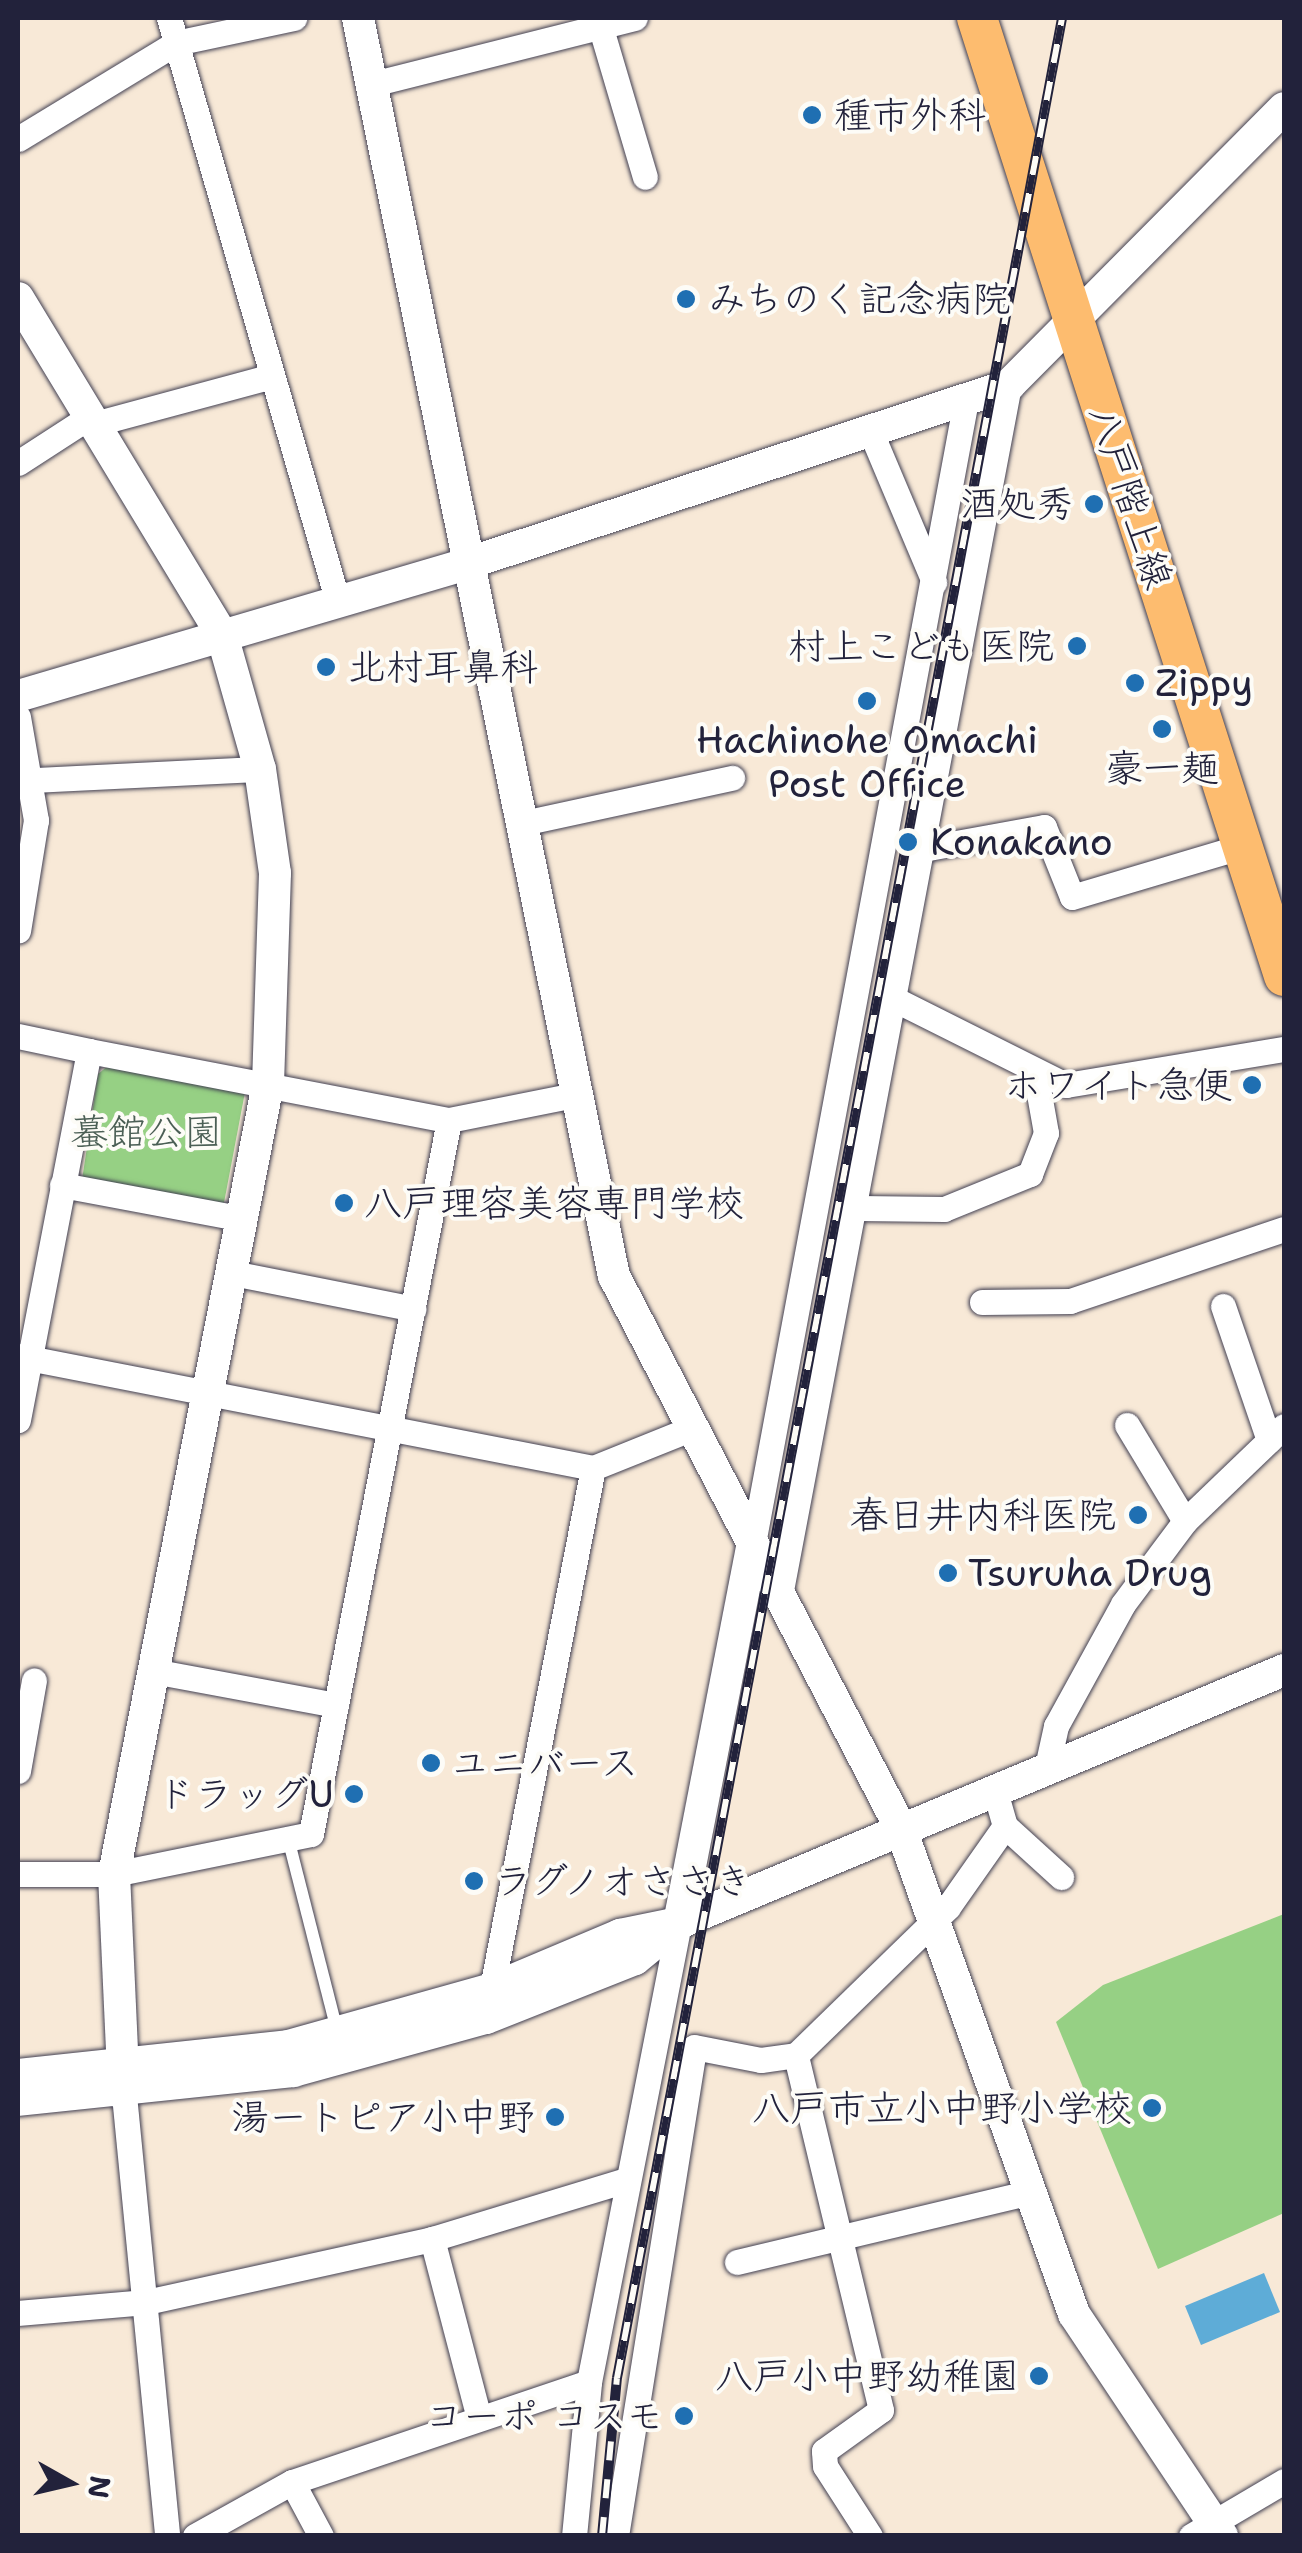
<!DOCTYPE html>
<html>
<head>
<meta charset="utf-8">
<style>
  body { margin:0 }
  #map { position:relative; width:1302px; height:2553px; overflow:hidden; background:#f8e9d7; font-family:"Shantell Sans","Klee One",sans-serif }
  div>[style] { position:absolute }
  [style*='--x'] { left:calc(var(--x)*1px); top:calc(var(--y)*1px); width:calc(var(--w)*1px); rotate:calc(var(--a)*1deg) }
  .green>* { inset:0; background:#96d084 }
  .water>* { inset:0; background:#5eacd7 }
  .roads { filter:drop-shadow(0 0 2px #424052) drop-shadow(0 0 2px #424052) }
  .service>* { height:12px; margin:-6px; padding:0 6px; transform-origin:6px; border-radius:6px; background:#fff }
  .minor>* { height:25px; margin:-12.5px; padding:0 12.5px; transform-origin:12.5px; border-radius:12.5px; background:#fff }
  .tertiary>* { height:32px; margin:-16px; padding:0 16px; transform-origin:16px; border-radius:16px; background:#fff }
  .primary>* { height:40px; margin:-20px; padding:0 20px; transform-origin:20px; border-radius:20px; background:#fdbc6f }
  .rail>* { height:10px; margin-top:-5px; transform-origin:0; background:repeating-linear-gradient(90deg,#fdfcf7 0 19px,#22223b 0 38px); box-sizing:border-box; border-block:2px solid #22223b }
  .dots>* { width:28px; height:28px; translate:-50% -50%; box-sizing:border-box; border:5px solid #fdfcf7; border-radius:50% }
  span { translate:-50% -50%; white-space:nowrap; text-align:center; line-height:1.15; -webkit-text-stroke:8px #fdfcf7; paint-order:stroke }
  .poi-label { font-size:38px; color:#22223b }
  .left { translate:0 -50%; text-align:left }
  .right { translate:-100% -50%; text-align:right }
  .street-label { font-size:38px; color:#22223b }
  .park-label { font-size:38px; color:#4b5f55 }
  .frame { position:absolute; inset:0; border:20px solid #22223b; pointer-events:none }
  .north { position:absolute; left:20px; top:2433px; width:100px; height:100px; -webkit-text-stroke:8px #fdfcf7; paint-order:stroke; rotate:98deg; font-size:28px; font-weight:700; line-height:40px; text-align:center; color:#22223b }
  .north::after { content:''; display:block; margin:auto; width:35px; height:45px; background:#22223b; clip-path:polygon(50% 0,100% 100%,50% 72%,0 100%) }
</style>
</head>
<body>
<div id="map">
  <div class="green">
    <i style="clip-path:polygon(109px 1065px,245px 1092px,223px 1208px,82px 1180px,98px 1074px)"></i>
    <i style="clip-path:polygon(1284px 1914px,1284px 2213px,1158px 2269px,1056px 2022px,1103px 1985px)"></i>
  </div>
  <div class="water">
    <i style="clip-path:polygon(1264px 2273px,1280px 2312px,1201px 2345px,1185px 2306px)"></i>
  </div>
  <div class="roads">
    <div class="service">
      <i style="--x:289;--y:1842;--w:195;--a:75.7"></i>
    </div>
    <div class="minor">
      <i style="--x:169;--y:18;--w:605;--a:73.87"></i>
      <i style="--x:602;--y:32;--w:151;--a:73.5"></i>
      <i style="--x:372;--y:84;--w:271;--a:-14.1"></i>
      <i style="--x:18;--y:139;--w:185;--a:-31.3"></i>
      <i style="--x:176;--y:43;--w:121;--a:-12"></i>
      <i style="--x:94;--y:424;--w:184;--a:-15.1"></i>
      <i style="--x:872;--y:435;--w:160;--a:67.1"></i>
      <i style="--x:18;--y:463;--w:85;--a:-32.9"></i>
      <i style="--x:18;--y:717;--w:105;--a:80.1"></i>
      <i style="--x:36;--y:820;--w:112;--a:99.2"></i>
      <i style="--x:34;--y:780;--w:226;--a:-2.8"></i>
      <i style="--x:523;--y:823;--w:214;--a:-12.2"></i>
      <i style="--x:923;--y:849;--w:123;--a:-10.3"></i>
      <i style="--x:1044;--y:827;--w:75;--a:68.2"></i>
      <i style="--x:1072;--y:897;--w:178;--a:-16.6"></i>
      <i style="--x:896;--y:1000;--w:190;--a:26.6"></i>
      <i style="--x:1066;--y:1085;--w:221;--a:-9.4"></i>
      <i style="--x:18;--y:1036;--w:73;--a:11.9"></i>
      <i style="--x:89;--y:1051;--w:376;--a:100.9"></i>
      <i style="--x:89;--y:1051;--w:367;--a:10.9"></i>
      <i style="--x:449;--y:1120;--w:133;--a:-11.3"></i>
      <i style="--x:62;--y:1185;--w:184;--a:10.6"></i>
      <i style="--x:858;--y:1208;--w:86;--a:0.7"></i>
      <i style="--x:944;--y:1209;--w:93;--a:-22.1"></i>
      <i style="--x:1030;--y:1174;--w:44;--a:-68.7"></i>
      <i style="--x:1046;--y:1133;--w:63;--a:-100.1"></i>
      <i style="--x:232;--y:1273;--w:185;--a:11.2"></i>
      <i style="--x:982;--y:1302;--w:88;--a:-0.7"></i>
      <i style="--x:1070;--y:1301;--w:226;--a:-18.6"></i>
      <i style="--x:1223;--y:1306;--w:142;--a:71.1"></i>
      <i style="--x:18;--y:1356;--w:586;--a:11.02"></i>
      <i style="--x:593;--y:1468;--w:105;--a:-21.9"></i>
      <i style="--x:1127;--y:1425;--w:112;--a:58.9"></i>
      <i style="--x:752;--y:1549;--w:1164;--a:-79.45"></i>
      <i style="--x:779;--y:1601;--w:1238;--a:-79.29"></i>
      <i style="--x:153;--y:1671;--w:186;--a:10.5"></i>
      <i style="--x:1047;--y:1767;--w:42;--a:-77.6"></i>
      <i style="--x:1056;--y:1726;--w:139;--a:-61.2"></i>
      <i style="--x:1123;--y:1604;--w:104;--a:-53.2"></i>
      <i style="--x:1185;--y:1521;--w:137;--a:-43.8"></i>
      <i style="--x:18;--y:1771;--w:92;--a:-80"></i>
      <i style="--x:1005;--y:1826;--w:76;--a:42.3"></i>
      <i style="--x:18;--y:1874;--w:96;--a:0"></i>
      <i style="--x:114;--y:1874;--w:201;--a:-11.5"></i>
      <i style="--x:311;--y:1834;--w:727;--a:-79.06"></i>
      <i style="--x:489;--y:2003;--w:545;--a:-79"></i>
      <i style="--x:124;--y:2095;--w:443;--a:84.4"></i>
      <i style="--x:432;--y:2239;--w:185;--a:75.3"></i>
      <i style="--x:737;--y:2262;--w:302;--a:-13.4"></i>
      <i style="--x:18;--y:2313;--w:128;--a:-4.9"></i>
      <i style="--x:146;--y:2302;--w:293;--a:-12.4"></i>
      <i style="--x:432;--y:2239;--w:200;--a:-16.9"></i>
      <i style="--x:292;--y:2482;--w:61;--a:61.8"></i>
      <i style="--x:195;--y:2536;--w:111;--a:-29.1"></i>
      <i style="--x:292;--y:2482;--w:313;--a:-18.6"></i>
      <i style="--x:574;--y:2536;--w:155;--a:-84.4"></i>
      <i style="--x:589;--y:2382;--w:468;--a:-78.9"></i>
      <i style="--x:616;--y:2536;--w:495;--a:-80.9"></i>
      <i style="--x:694;--y:2047;--w:68;--a:11"></i>
      <i style="--x:761;--y:2060;--w:35;--a:-8"></i>
      <i style="--x:870;--y:2536;--w:83;--a:-122.7"></i>
      <i style="--x:825;--y:2466;--w:15;--a:-94"></i>
      <i style="--x:824;--y:2451;--w:70;--a:-35.7"></i>
      <i style="--x:881;--y:2410;--w:365;--a:-103.5"></i>
      <i style="--x:796;--y:2055;--w:212;--a:-44.2"></i>
      <i style="--x:948;--y:1907;--w:99;--a:-54.9"></i>
      <i style="--x:1005;--y:1826;--w:37;--a:-106"></i>
      <i style="--x:1191;--y:2536;--w:108;--a:-30.6"></i>
    </div>
    <div class="tertiary">
      <i style="--x:358;--y:18;--w:1284;--a:78.5"></i>
      <i style="--x:614;--y:1276;--w:623;--a:62.57"></i>
      <i style="--x:901;--y:1829;--w:515;--a:70.37"></i>
      <i style="--x:1074;--y:2314;--w:267;--a:56.3"></i>
      <i style="--x:18;--y:298;--w:394;--a:58.8"></i>
      <i style="--x:222;--y:635;--w:139;--a:74.2"></i>
      <i style="--x:260;--y:769;--w:105;--a:81.8"></i>
      <i style="--x:275;--y:873;--w:211;--a:91.9"></i>
      <i style="--x:268;--y:1084;--w:805;--a:101.03"></i>
      <i style="--x:114;--y:1874;--w:221;--a:87.4"></i>
      <i style="--x:18;--y:696;--w:470;--a:-16.4"></i>
      <i style="--x:469;--y:563;--w:569;--a:-18.24"></i>
      <i style="--x:1009;--y:385;--w:390;--a:-45.2"></i>
      <i style="--x:18;--y:2075;--w:272;--a:-6.1"></i>
      <i style="--x:288;--y:2046;--w:212;--a:-15.6"></i>
      <i style="--x:492;--y:1989;--w:139;--a:-22.9"></i>
      <i style="--x:620;--y:1935;--w:60;--a:-11.5"></i>
      <i style="--x:679;--y:1923;--w:656;--a:-22.69"></i>
      <i style="--x:18;--y:2100;--w:277;--a:-6"></i>
      <i style="--x:293;--y:2071;--w:200;--a:-15.4"></i>
      <i style="--x:486;--y:2018;--w:160;--a:-21.6"></i>
      <i style="--x:635;--y:1959;--w:57;--a:-39.3"></i>
      <i style="--x:679;--y:1923;--w:381;--a:-79"></i>
    </div>
    <div class="primary">
      <i style="--x:977;--y:18;--w:1006;--a:72.23"></i>
    </div>
  </div>
  <div class="rail">
    <i style="--x:602;--y:2536;--w:159;--a:-84.6"></i>
    <i style="--x:617;--y:2378;--w:2402;--a:-79.32"></i>
  </div>
  <div class="dots">
    <i style="left:812px;top:115px;background:#1f6fb2"></i>
    <i style="left:686px;top:299px;background:#1f6fb2"></i>
    <i style="left:1094px;top:504px;background:#1f6fb2"></i>
    <i style="left:1077px;top:646px;background:#1f6fb2"></i>
    <i style="left:326px;top:667px;background:#1f6fb2"></i>
    <i style="left:1135px;top:683px;background:#1f6fb2"></i>
    <i style="left:867px;top:701px;background:#1f6fb2"></i>
    <i style="left:1162px;top:729px;background:#1f6fb2"></i>
    <i style="left:908px;top:842px;background:#1f6fb2"></i>
    <i style="left:1252px;top:1085px;background:#1f6fb2"></i>
    <i style="left:344px;top:1203px;background:#1f6fb2"></i>
    <i style="left:1138px;top:1515px;background:#1f6fb2"></i>
    <i style="left:948px;top:1573px;background:#1f6fb2"></i>
    <i style="left:431px;top:1763px;background:#1f6fb2"></i>
    <i style="left:354px;top:1794px;background:#1f6fb2"></i>
    <i style="left:474px;top:1881px;background:#1f6fb2"></i>
    <i style="left:1152px;top:2108px;background:#1f6fb2"></i>
    <i style="left:555px;top:2117px;background:#1f6fb2"></i>
    <i style="left:1039px;top:2376px;background:#1f6fb2"></i>
    <i style="left:684px;top:2416px;background:#1f6fb2"></i>
  </div>
  <div class="poi-label">
    <span class="left" style="left:834px;top:115px">種市外科</span>
    <span class="left" style="left:708px;top:299px">みちのく記念病院</span>
    <span class="right" style="left:1074px;top:504px">酒処秀</span>
    <span class="right" style="left:1054px;top:646px">村上こども医院</span>
    <span class="left" style="left:348px;top:667px">北村耳鼻科</span>
    <span class="left" style="left:1155px;top:683px">Zippy</span>
    <span style="left:867px;top:762px">Hachinohe Omachi<br>Post Office</span>
    <span style="left:1162px;top:768px">豪一麺</span>
    <span class="left" style="left:930px;top:842px">Konakano</span>
    <span class="right" style="left:1232px;top:1085px">ホワイト急便</span>
    <span class="left" style="left:364px;top:1203px">八戸理容美容専門学校</span>
    <span class="right" style="left:1116px;top:1515px">春日井内科医院</span>
    <span class="left" style="left:968px;top:1573px">Tsuruha Drug</span>
    <span class="left" style="left:451px;top:1763px">ユニバース</span>
    <span class="right" style="left:334px;top:1794px">ドラッグU</span>
    <span class="left" style="left:494px;top:1881px">ラグノオささき</span>
    <span class="right" style="left:1132px;top:2108px">八戸市立小中野小学校</span>
    <span class="right" style="left:535px;top:2117px">湯ートピア小中野</span>
    <span class="right" style="left:1019px;top:2376px">八戸小中野幼稚園</span>
    <span class="right" style="left:664px;top:2416px">コーポ コスモ</span>
  </div>
  <div class="street-label">
    <span style="left:1131px;top:497px;rotate:72deg">八戸階上線</span>
  </div>
  <div class="park-label">
    <span style="left:146px;top:1132px">蟇館公園</span>
  </div>
  <div class="frame"></div>
  <div class="north">N</div>
</div>
</body>
</html>
